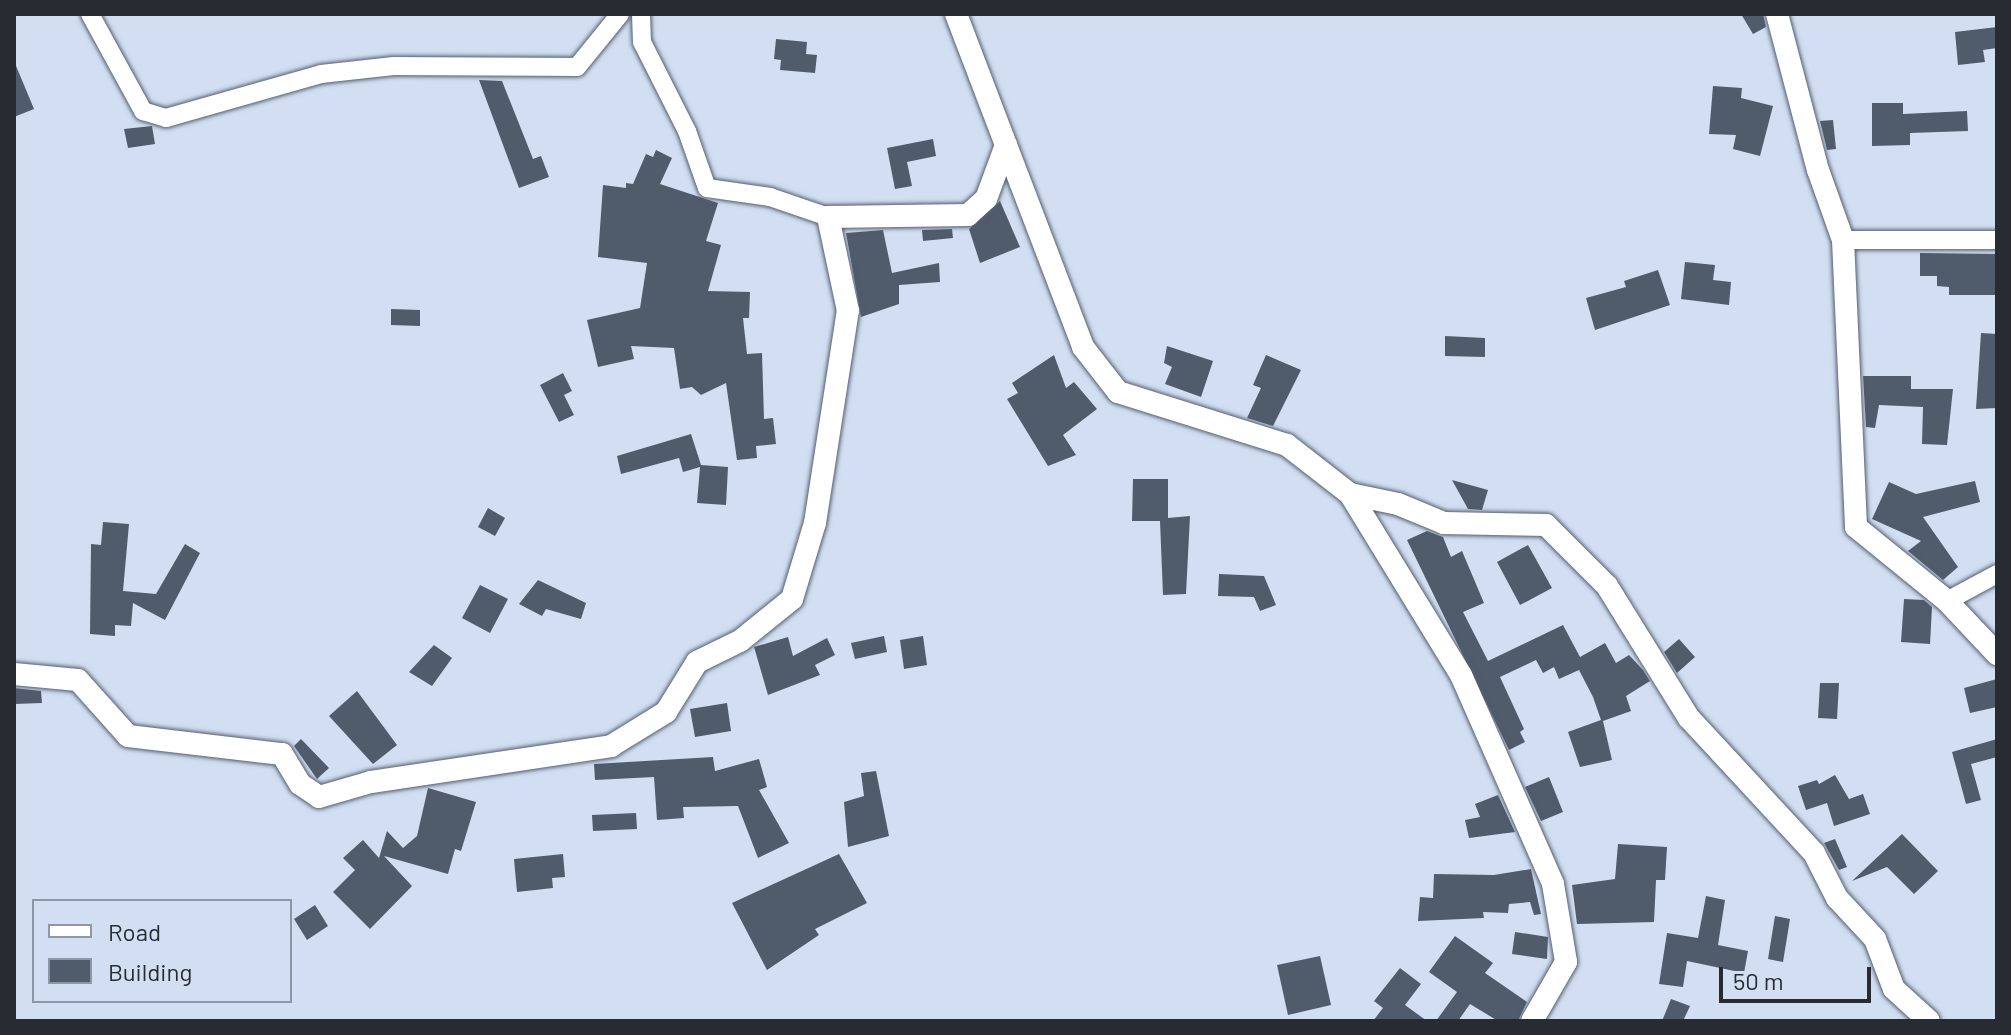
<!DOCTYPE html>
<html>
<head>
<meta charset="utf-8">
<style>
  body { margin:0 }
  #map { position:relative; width:2011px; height:1035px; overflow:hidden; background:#d2dff3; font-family:Barlow,sans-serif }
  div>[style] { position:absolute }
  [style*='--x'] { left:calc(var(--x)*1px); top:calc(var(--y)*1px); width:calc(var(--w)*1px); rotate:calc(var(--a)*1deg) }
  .building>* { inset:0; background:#505b6c }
  .roads { filter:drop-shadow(0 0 2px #535e6f) drop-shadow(0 0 2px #535e6f) }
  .minor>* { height:18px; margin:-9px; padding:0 9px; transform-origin:9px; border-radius:9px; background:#fff }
  .tertiary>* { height:22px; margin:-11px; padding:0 11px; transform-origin:11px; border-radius:11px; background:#fff }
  span { translate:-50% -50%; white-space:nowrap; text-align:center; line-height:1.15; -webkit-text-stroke:8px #d2dff3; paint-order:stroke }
  .frame { position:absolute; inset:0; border:16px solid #272c33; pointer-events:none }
  .legend { position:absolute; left:32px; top:899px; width:260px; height:104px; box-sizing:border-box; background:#d2dff3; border:2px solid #8e97a6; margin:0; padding:10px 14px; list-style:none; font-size:24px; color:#272c33 }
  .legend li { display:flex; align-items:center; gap:16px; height:40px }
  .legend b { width:40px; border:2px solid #8e97a6 }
  .scale { position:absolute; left:1719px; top:967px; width:152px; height:36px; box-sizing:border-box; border:4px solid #272c33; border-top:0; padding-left:10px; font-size:24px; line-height:28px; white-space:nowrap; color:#272c33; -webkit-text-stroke:6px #d2dff3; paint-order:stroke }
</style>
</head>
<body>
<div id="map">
  <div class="building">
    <i style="clip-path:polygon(1741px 14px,1763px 14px,1766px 27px,1753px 34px)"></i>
    <i style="clip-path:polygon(1997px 27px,1997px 48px,1983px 50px,1985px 62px,1958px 65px,1955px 32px)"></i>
    <i style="clip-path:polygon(776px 39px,807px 42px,806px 54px,817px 55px,815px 73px,780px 70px,781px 60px,774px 59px)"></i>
    <i style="clip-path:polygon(14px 61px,34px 109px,14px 117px)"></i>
    <i style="clip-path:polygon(479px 80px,502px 81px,533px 159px,541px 156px,549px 177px,519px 188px)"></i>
    <i style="clip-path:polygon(1713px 86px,1742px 88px,1741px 98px,1773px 106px,1760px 156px,1733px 149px,1736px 135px,1709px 134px)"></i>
    <i style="clip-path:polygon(1872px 103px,1903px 103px,1903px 114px,1967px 111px,1968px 131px,1910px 133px,1910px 145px,1872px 146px)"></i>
    <i style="clip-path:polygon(1833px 120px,1836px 149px,1827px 150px,1820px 121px)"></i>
    <i style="clip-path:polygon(152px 126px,155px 144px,128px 148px,124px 129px)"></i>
    <i style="clip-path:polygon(933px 139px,936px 156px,907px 162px,912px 186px,895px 189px,887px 148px)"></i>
    <i style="clip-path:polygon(656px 150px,672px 158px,660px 184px,718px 203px,706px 241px,721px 245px,708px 291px,750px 292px,749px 318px,743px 318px,747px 354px,762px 353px,764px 419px,773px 418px,776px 444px,756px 446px,757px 458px,737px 460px,726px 383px,701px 395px,692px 387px,680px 389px,674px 348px,631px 346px,634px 359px,598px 367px,587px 320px,640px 308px,647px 263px,598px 257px,603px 185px,626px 188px,626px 183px,633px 184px,646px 154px,653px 157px)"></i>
    <i style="clip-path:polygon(1000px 201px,1020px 247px,980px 263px,969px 229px)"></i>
    <i style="clip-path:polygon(952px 229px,953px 238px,923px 241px,922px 230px)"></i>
    <i style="clip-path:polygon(883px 230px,892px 273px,939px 263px,940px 282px,899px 285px,899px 304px,861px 317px,846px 233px)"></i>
    <i style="clip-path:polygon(1920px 253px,1997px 254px,1997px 295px,1949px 295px,1949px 287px,1937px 286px,1937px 276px,1920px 276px)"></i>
    <i style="clip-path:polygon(1685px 262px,1715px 265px,1713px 280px,1731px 282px,1729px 305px,1681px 299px)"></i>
    <i style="clip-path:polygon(1658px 270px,1670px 305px,1595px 330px,1586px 298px,1626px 287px,1624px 281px)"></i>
    <i style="clip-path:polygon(391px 309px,420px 310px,420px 326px,391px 325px)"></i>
    <i style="clip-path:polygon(1981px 333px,1997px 334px,1997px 408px,1976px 409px)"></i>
    <i style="clip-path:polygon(1445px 336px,1485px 338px,1485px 357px,1445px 356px)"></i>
    <i style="clip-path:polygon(1167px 346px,1213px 361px,1201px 397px,1165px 384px,1172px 367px,1164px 363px)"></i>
    <i style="clip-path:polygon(1054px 355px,1066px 388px,1074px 382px,1097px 409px,1063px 435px,1076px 455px,1048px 466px,1007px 399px,1018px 393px,1012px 383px)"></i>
    <i style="clip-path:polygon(1266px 355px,1301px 370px,1273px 426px,1247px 418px,1261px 388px,1253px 385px)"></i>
    <i style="clip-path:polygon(563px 373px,572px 391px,564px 395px,574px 415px,559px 422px,540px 385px)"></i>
    <i style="clip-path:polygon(1863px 376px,1911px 376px,1911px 389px,1953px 389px,1947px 445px,1922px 444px,1923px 407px,1879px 405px,1875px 428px,1866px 427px)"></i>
    <i style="clip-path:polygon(691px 434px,701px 465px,728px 467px,726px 505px,697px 503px,700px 467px,683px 472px,679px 458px,621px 474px,617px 456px)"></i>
    <i style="clip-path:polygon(1133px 479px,1168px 479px,1168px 518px,1190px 516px,1186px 594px,1163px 595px,1160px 521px,1132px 521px)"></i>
    <i style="clip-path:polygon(1452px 480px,1488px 490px,1482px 510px,1468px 509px)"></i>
    <i style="clip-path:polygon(1975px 481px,1980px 502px,1923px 517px,1958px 567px,1943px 580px,1908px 551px,1921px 541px,1872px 519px,1889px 482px,1916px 494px)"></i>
    <i style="clip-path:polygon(488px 508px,505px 518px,495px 536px,478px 527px)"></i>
    <i style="clip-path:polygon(103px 522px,129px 524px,123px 591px,156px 594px,185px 544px,200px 553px,165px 620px,133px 603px,131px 626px,115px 625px,115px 636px,90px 634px,91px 544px,101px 545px)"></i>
    <i style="clip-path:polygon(1427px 531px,1443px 537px,1451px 557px,1462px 551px,1484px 603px,1463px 612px,1488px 661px,1563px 625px,1580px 657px,1605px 643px,1616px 663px,1629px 655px,1643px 670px,1650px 681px,1626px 696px,1631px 711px,1603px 721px,1612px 760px,1580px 767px,1568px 732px,1601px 720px,1593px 697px,1579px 670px,1559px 679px,1554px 667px,1543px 673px,1536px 660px,1500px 677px,1524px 729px,1520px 732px,1525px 742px,1509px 750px,1407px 540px)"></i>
    <i style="clip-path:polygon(1528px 545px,1552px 588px,1520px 605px,1497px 562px)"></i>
    <i style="clip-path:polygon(1219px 574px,1264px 576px,1276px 605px,1260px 611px,1254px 597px,1218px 596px)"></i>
    <i style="clip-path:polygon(538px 580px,586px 603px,581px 619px,546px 609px,542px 616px,519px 604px)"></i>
    <i style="clip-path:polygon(480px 585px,508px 599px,490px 633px,462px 618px)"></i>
    <i style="clip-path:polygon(1904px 599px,1924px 600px,1932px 607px,1930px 644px,1901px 642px)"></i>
    <i style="clip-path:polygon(884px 636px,887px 652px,855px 659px,851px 643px)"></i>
    <i style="clip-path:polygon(923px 636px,927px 665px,904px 669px,900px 640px)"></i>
    <i style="clip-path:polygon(788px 637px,793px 656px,827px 638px,835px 655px,815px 665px,820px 675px,768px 695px,754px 647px)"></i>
    <i style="clip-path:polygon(1679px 639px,1695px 657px,1677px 673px,1664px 652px)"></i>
    <i style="clip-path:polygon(434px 645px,452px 658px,432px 686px,409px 672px)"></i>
    <i style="clip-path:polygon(1997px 679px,1997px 707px,1970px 713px,1964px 688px)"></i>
    <i style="clip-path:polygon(1820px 683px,1839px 683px,1837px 719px,1818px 718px)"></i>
    <i style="clip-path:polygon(14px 688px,41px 691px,42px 703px,14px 704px)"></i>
    <i style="clip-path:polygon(357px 691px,397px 745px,373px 764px,329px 716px)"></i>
    <i style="clip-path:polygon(727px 703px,731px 731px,695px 737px,690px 709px)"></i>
    <i style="clip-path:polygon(301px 739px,329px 768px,317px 779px,294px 746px)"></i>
    <i style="clip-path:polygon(1997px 739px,1997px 757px,1971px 764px,1981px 800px,1966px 804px,1952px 752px)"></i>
    <i style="clip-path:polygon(713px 757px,715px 771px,759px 759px,767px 787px,759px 790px,789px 843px,758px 858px,738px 806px,683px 807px,684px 818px,657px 820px,654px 777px,595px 780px,594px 764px)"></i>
    <i style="clip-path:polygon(876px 771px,889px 836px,848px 847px,844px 802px,864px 796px,861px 773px)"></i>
    <i style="clip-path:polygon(1835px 775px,1849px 799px,1863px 794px,1870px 814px,1834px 826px,1827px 803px,1806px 810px,1798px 786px,1817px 780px,1819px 784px)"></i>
    <i style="clip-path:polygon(1549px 777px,1563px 812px,1541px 821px,1525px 787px)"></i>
    <i style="clip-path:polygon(428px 788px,476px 802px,461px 851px,455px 849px,448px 874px,384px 856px,412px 886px,370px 929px,333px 892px,355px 870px,343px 858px,363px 840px,379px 858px,387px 831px,403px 848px,417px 836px)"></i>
    <i style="clip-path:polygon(1498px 795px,1515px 832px,1469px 838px,1465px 820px,1480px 817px,1475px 804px)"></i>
    <i style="clip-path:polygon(636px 813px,637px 829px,593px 831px,592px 815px)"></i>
    <i style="clip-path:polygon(1902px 834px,1938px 871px,1914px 894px,1887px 867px,1852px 881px)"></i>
    <i style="clip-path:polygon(1835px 839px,1847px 867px,1839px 870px,1824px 843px)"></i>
    <i style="clip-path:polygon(1618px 844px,1667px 847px,1665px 880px,1656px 880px,1654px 922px,1577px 924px,1572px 885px,1615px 879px)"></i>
    <i style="clip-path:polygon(563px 854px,565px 877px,552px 878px,553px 888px,517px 892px,514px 859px)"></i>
    <i style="clip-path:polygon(839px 854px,867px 903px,815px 929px,819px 935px,767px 970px,732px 903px)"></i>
    <i style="clip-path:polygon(1531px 869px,1541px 914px,1534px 915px,1530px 902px,1509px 904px,1508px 913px,1483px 912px,1484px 918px,1418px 921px,1420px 897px,1433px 898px,1434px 874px,1494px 875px)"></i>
    <i style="clip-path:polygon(1706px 896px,1725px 900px,1718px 945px,1748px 951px,1744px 973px,1687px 961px,1683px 987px,1659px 984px,1667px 933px,1698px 938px)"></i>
    <i style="clip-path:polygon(315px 905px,328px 926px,307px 940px,294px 919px)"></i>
    <i style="clip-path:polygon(1775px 916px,1790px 919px,1783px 962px,1768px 959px)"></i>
    <i style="clip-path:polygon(1515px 932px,1548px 937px,1547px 959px,1512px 954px)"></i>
    <i style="clip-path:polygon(1455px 936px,1493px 963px,1485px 973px,1527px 1002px,1518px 1021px,1498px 1021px,1470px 1004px,1458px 1021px,1436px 1021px,1457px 992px,1429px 972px)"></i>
    <i style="clip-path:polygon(1320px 956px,1331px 1005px,1288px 1015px,1277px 965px)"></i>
    <i style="clip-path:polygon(1400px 968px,1421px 984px,1405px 1005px,1427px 1021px,1373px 1021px,1383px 1008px,1374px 1001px)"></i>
    <i style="clip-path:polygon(1671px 999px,1690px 1006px,1683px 1021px,1662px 1021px)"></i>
  </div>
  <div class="roads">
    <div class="minor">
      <i style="--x:90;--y:14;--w:111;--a:61.3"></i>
      <i style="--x:143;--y:111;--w:24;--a:17"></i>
      <i style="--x:166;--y:118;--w:161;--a:-15.8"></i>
      <i style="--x:321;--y:74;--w:73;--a:-6.3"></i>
      <i style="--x:394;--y:66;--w:183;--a:0.3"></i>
      <i style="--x:577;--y:67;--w:68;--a:-50.9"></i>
      <i style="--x:641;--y:14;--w:28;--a:88"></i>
      <i style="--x:642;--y:42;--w:100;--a:63.2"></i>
      <i style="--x:687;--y:131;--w:60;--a:70.7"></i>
      <i style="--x:707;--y:188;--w:64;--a:8.1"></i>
      <i style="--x:770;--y:197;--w:61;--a:19"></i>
      <i style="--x:1843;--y:240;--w:154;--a:0"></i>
      <i style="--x:1947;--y:601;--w:57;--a:-28.4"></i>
    </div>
    <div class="tertiary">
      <i style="--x:956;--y:14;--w:356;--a:69.1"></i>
      <i style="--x:1083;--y:347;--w:57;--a:52.1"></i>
      <i style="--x:1118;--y:392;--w:177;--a:17.4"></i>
      <i style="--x:1287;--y:445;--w:80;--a:37.9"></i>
      <i style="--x:1350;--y:494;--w:212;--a:58.5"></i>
      <i style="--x:1461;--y:675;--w:228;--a:66.2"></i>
      <i style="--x:1553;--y:884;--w:79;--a:80.5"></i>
      <i style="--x:1566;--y:962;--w:68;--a:120"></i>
      <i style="--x:1777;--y:14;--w:161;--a:75.3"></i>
      <i style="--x:1818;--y:170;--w:74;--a:70.3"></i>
      <i style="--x:1843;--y:240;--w:287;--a:87.4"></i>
      <i style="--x:1856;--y:527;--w:117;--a:39.1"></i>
      <i style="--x:1947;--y:601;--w:73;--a:46.7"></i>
      <i style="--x:1350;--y:494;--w:49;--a:11.8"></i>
      <i style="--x:1398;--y:504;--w:50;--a:22.4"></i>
      <i style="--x:1444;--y:523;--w:102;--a:1.1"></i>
      <i style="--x:1546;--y:525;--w:86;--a:45"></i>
      <i style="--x:1607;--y:586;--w:155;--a:58.2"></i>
      <i style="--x:1689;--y:718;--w:184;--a:47.2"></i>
      <i style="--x:1814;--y:853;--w:51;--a:62.9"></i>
      <i style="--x:1837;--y:898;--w:56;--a:47.2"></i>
      <i style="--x:1875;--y:939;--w:53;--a:69.2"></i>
      <i style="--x:1894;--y:989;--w:47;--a:42.4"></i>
      <i style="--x:14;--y:674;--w:64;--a:5.4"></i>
      <i style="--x:78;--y:680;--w:75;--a:48.2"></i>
      <i style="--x:128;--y:736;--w:155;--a:6.7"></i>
      <i style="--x:282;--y:754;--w:35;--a:59"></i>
      <i style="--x:300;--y:784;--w:23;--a:34"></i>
      <i style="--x:319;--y:797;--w:54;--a:-16.1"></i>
      <i style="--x:371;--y:782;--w:243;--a:-8.5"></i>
      <i style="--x:611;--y:746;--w:65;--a:-31.7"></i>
      <i style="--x:666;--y:712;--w:59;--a:-58.2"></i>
      <i style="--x:697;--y:662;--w:48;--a:-26"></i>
      <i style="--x:740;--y:641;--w:67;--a:-38.9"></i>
      <i style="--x:792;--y:599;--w:79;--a:-73.2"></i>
      <i style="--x:815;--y:523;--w:215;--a:-81.2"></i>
      <i style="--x:848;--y:311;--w:96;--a:-102"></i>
      <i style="--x:828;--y:217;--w:140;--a:-0.8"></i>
      <i style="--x:968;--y:215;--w:24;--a:-42"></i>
      <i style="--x:986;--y:199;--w:58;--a:-69.7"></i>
    </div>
  </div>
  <div class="frame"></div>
  <ul class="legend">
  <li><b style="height:10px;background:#fff"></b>Road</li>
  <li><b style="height:22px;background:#505b6c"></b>Building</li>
  </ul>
  <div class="scale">50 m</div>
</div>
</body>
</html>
